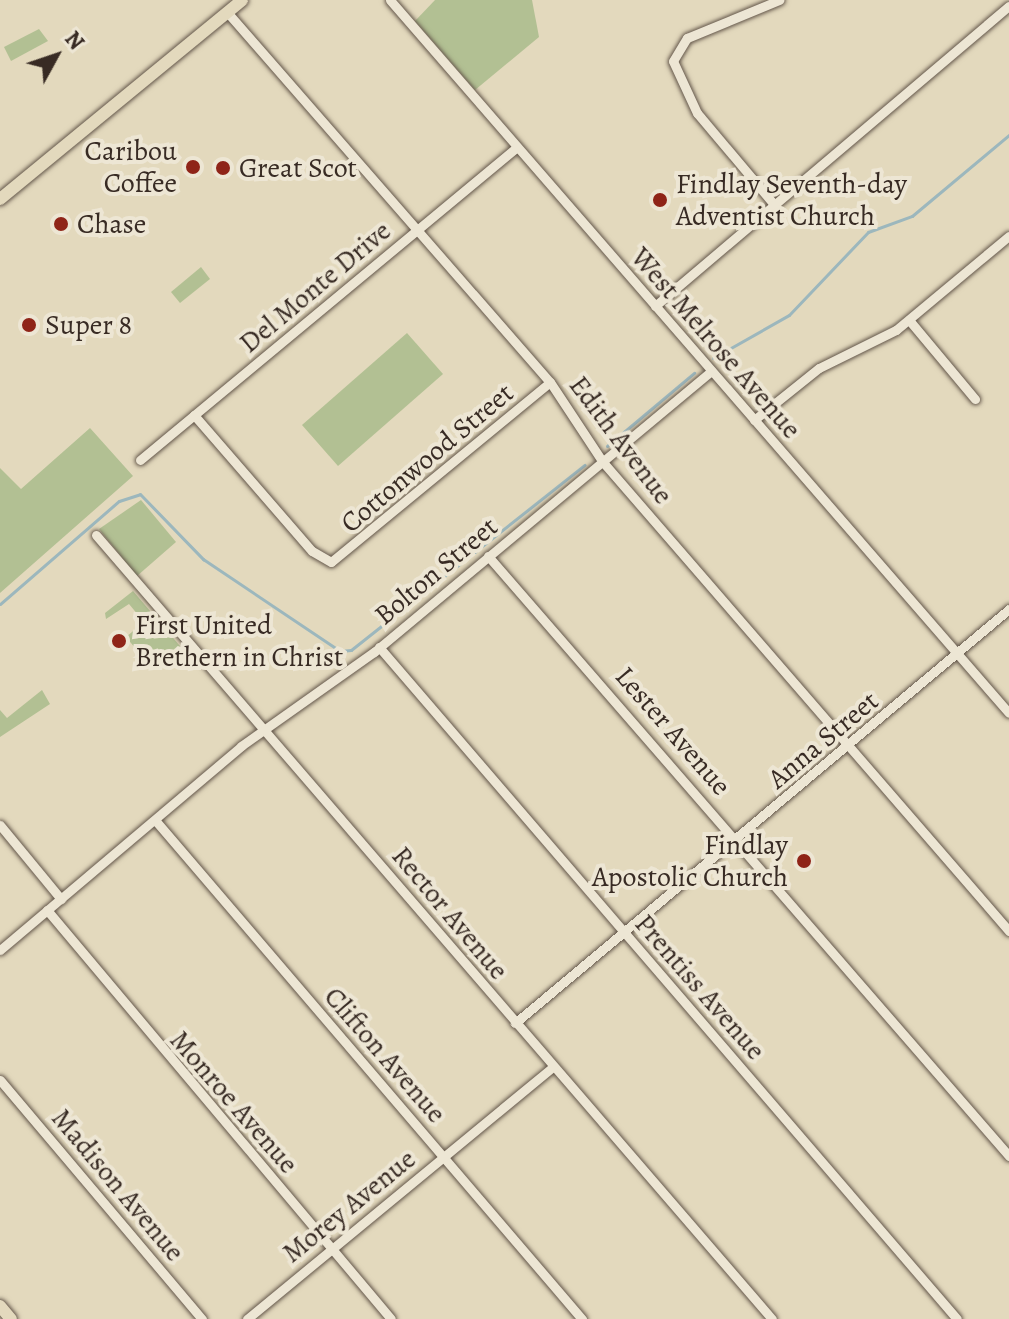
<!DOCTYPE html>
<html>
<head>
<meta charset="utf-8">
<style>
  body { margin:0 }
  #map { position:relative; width:1009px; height:1319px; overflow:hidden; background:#e3d9bd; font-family:Alegreya,serif }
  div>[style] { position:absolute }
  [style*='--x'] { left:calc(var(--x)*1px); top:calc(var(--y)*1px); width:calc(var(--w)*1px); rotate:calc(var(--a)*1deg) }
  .green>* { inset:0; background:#b2c093 }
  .stream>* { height:3px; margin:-1.5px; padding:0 1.5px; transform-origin:1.5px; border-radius:1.5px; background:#9cb7bd }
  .roads { filter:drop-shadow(0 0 2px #63564a) drop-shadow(0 0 2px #63564a) }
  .minor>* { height:9px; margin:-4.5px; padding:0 4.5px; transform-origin:4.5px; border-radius:4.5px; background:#ede6d4 }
  .major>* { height:12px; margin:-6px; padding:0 6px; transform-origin:6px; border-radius:6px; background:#e3d9bd }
  .dots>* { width:22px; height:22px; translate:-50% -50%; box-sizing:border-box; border:4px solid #ede6d4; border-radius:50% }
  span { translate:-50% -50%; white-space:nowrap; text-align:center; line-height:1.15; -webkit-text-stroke:8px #ede6d4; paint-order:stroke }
  .poi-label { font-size:28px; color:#382b24 }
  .right { translate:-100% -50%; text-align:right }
  .left { translate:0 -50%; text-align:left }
  .street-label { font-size:28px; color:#382b24 }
  .north { position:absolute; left:16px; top:16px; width:80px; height:80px; -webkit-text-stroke:6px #ede6d4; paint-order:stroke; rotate:50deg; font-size:22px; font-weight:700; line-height:32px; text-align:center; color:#382b24 }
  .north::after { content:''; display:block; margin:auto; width:28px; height:36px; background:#382b24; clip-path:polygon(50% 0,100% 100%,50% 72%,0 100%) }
</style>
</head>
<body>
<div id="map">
  <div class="green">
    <i style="clip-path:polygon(435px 0,532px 0,539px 37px,475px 90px,415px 21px)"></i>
    <i style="clip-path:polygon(39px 29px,48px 41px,11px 61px,4px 47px)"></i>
    <i style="clip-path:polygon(201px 267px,210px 279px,180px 303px,171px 292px)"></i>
    <i style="clip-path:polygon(407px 333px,443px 374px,338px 466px,302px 425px)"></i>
    <i style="clip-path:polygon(90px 428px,133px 476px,0 593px,0 468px,21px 489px)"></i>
    <i style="clip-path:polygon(141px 500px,176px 542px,137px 576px,99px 529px)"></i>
    <i style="clip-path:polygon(133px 591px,186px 653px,180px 659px,150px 666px,126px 637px,144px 622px,129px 604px,106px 619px,105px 613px)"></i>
    <i style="clip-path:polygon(42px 690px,50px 704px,0 737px,0 710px,7px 718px)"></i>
  </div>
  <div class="stream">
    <i style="--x:713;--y:358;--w:87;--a:-29.5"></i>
    <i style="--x:789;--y:315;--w:115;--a:-46.4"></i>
    <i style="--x:868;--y:232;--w:47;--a:-20"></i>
    <i style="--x:912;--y:216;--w:126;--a:-39.9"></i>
    <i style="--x:607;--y:446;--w:114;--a:-40"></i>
    <i style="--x:0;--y:604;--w:157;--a:-40.9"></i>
    <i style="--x:119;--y:501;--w:22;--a:-18"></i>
    <i style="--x:140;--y:494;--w:91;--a:45.9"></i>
    <i style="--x:203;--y:559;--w:165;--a:33.9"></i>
    <i style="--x:340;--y:651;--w:11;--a:-5"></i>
    <i style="--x:351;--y:650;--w:298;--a:-38.4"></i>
  </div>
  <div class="roads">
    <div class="minor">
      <i style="--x:390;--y:0;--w:944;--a:49.04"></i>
      <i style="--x:227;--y:12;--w:491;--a:48.9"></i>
      <i style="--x:550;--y:382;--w:95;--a:56.6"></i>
      <i style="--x:602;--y:461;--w:622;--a:49.11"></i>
      <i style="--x:772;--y:202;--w:116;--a:-130.1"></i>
      <i style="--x:697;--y:113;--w:57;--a:-114.8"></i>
      <i style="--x:673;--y:61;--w:27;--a:-59"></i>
      <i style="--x:687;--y:38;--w:100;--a:-22.4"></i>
      <i style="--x:655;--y:306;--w:464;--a:-40.3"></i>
      <i style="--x:909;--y:320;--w:103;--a:50.1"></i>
      <i style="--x:194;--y:415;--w:180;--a:49.1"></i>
      <i style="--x:312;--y:551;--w:22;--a:30"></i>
      <i style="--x:331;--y:562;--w:283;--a:-39.4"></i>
      <i style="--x:754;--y:420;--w:83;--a:-38.7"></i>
      <i style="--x:819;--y:368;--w:86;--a:-26.3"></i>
      <i style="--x:896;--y:330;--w:147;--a:-39.8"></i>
      <i style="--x:140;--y:460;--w:490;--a:-39.7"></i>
      <i style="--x:96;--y:535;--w:1035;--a:49.23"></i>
      <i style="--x:488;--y:556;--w:795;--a:49.03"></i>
      <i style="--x:379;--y:647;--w:886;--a:49.3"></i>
      <i style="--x:155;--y:820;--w:657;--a:49.45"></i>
      <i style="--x:0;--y:825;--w:96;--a:50.5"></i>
      <i style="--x:47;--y:910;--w:534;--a:49.93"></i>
      <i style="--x:0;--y:950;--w:316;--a:-40.2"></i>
      <i style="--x:241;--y:746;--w:163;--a:-35.3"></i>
      <i style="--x:374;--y:652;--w:439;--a:-39.8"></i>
      <i style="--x:515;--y:1023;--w:645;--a:-39.96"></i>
      <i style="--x:0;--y:1080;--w:313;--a:49.8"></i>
      <i style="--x:247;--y:1319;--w:396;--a:-39.5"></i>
    </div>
    <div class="major">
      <i style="--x:0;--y:199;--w:313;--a:-39.4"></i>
      <i style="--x:0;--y:1306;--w:17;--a:50"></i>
    </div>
  </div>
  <div class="dots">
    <i style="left:193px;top:167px;background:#8f2418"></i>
    <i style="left:223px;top:168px;background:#8f2418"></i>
    <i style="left:660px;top:200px;background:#8f2418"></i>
    <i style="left:61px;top:224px;background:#8f2418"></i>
    <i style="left:29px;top:325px;background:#8f2418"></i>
    <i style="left:119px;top:641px;background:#8f2418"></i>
    <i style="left:804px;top:861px;background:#8f2418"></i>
  </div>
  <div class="poi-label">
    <span class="right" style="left:177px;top:167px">Caribou<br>Coffee</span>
    <span class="left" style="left:239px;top:168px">Great Scot</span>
    <span class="left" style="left:676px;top:200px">Findlay Seventh-day<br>Adventist Church</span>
    <span class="left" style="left:77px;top:224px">Chase</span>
    <span class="left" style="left:45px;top:325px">Super 8</span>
    <span class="left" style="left:135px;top:641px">First United<br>Brethern in Christ</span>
    <span class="right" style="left:788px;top:861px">Findlay<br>Apostolic Church</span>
  </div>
  <div class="street-label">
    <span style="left:315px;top:287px;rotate:-40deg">Del Monte Drive</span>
    <span style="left:716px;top:343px;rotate:49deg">West Melrose Avenue</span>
    <span style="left:621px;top:440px;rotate:53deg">Edith Avenue</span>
    <span style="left:427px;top:458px;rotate:-40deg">Cottonwood Street</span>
    <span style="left:436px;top:571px;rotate:-40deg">Bolton Street</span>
    <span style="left:673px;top:731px;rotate:49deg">Lester Avenue</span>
    <span style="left:823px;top:740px;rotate:-40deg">Anna Street</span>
    <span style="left:450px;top:913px;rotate:50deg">Rector Avenue</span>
    <span style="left:700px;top:987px;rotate:49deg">Prentiss Avenue</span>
    <span style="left:385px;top:1055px;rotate:49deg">Clifton Avenue</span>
    <span style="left:234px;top:1102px;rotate:49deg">Monroe Avenue</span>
    <span style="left:118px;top:1185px;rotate:50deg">Madison Avenue</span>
    <span style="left:349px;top:1206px;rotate:-39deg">Morey Avenue</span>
  </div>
  <div class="north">N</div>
</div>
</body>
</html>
